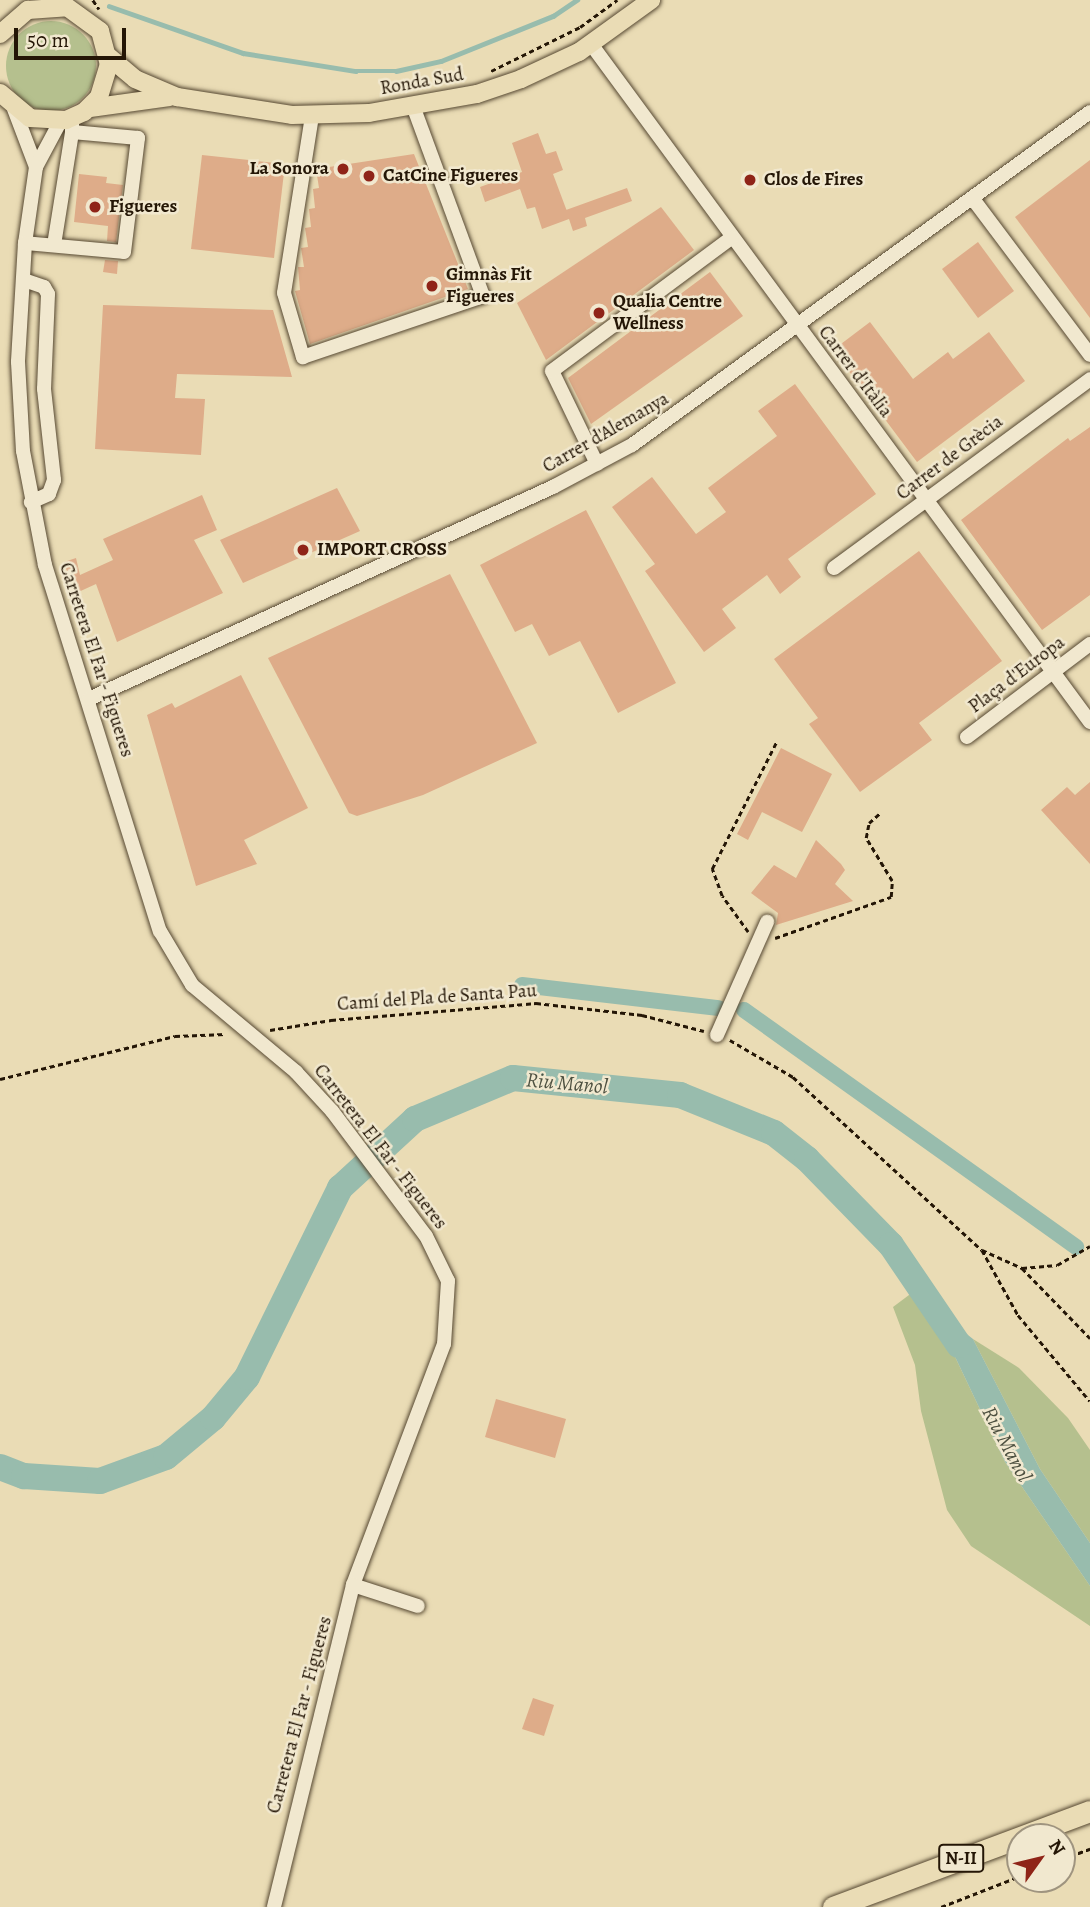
<!DOCTYPE html>
<html>
<head>
<meta charset="utf-8">
<style>
  body { margin:0 }
  #map { position:relative; width:1090px; height:1907px; overflow:hidden; background:#eadcb5; font-family:Alegreya,serif }
  div>[style] { position:absolute }
  [style*='--x'] { left:calc(var(--x)*1px); top:calc(var(--y)*1px); width:calc(var(--w)*1px); rotate:calc(var(--a)*1deg) }
  .green>* { inset:0; background:#b5c08e }
  .round { border-radius:50% }
  .water>* { inset:0; background:#98bcad }
  .stream>* { height:4.5px; margin:-2.25px; padding:0 2.25px; transform-origin:2.25px; border-radius:2.25px; background:#98bcad }
  .canal>* { height:16px; margin:-8px; padding:0 8px; transform-origin:8px; border-radius:8px; background:#98bcad }
  .river>* { height:26px; margin:-13px; padding:0 13px; transform-origin:13px; border-radius:13px; background:#98bcad }
  .building>* { inset:0; background:#deac89 }
  .path>* { height:2.5px; margin-top:-1.25px; transform-origin:0; background:repeating-linear-gradient(90deg,#241606 0 5px,transparent 0 8.5px) }
  .roads { filter:drop-shadow(0 0 2px #564832) drop-shadow(0 0 2px #564832) }
  .minor>* { height:14px; margin:-7px; padding:0 7px; transform-origin:7px; border-radius:7px; background:#f1e8cf }
  .major>* { height:18px; margin:-9px; padding:0 9px; transform-origin:9px; border-radius:9px; background:#eadcb5 }
  .highway>* { height:21px; margin:-10.5px; padding:0 10.5px; transform-origin:10.5px; border-radius:10.5px; background:#eadcb5 }
  .dots>* { width:19px; height:19px; translate:-50% -50%; box-sizing:border-box; border:4px solid #f1e8cf; border-radius:50% }
  span { translate:-50% -50%; white-space:nowrap; text-align:center; line-height:1.15; -webkit-text-stroke:5px #f1e8cf; paint-order:stroke }
  .shield-label span { padding:2px 5px; background:#f1e8cf; border:2px solid; border-radius:5px; -webkit-text-stroke-width:0 }
  .shield-label { font-size:18px; color:#241606; font-weight:700 }
  .street-label { font-size:19px; color:#241606 }
  .poi-label { font-size:19px; color:#241606; font-weight:700 }
  .right { translate:-100% -50%; text-align:right }
  .left { translate:0 -50%; text-align:left }
  .water-label { font-size:21px; color:#4d5040; font-style:italic }
  .north { position:absolute; left:1006px; top:1823px; width:70px; height:70px; box-sizing:border-box; background:#f1e8cf; border:2px solid #9f947f; border-radius:50%; rotate:56deg; font-size:19px; font-weight:700; line-height:28px; text-align:center; color:#241606 }
  .north::after { content:''; display:block; margin:auto; width:24px; height:32px; background:#8f2418; clip-path:polygon(50% 0,100% 100%,50% 72%,0 100%) }
  .scale { position:absolute; left:14px; top:28px; width:112px; height:32px; box-sizing:border-box; border:4px solid #241606; border-top:0; padding-left:9px; font-size:21px; line-height:24px; white-space:nowrap; color:#241606; -webkit-text-stroke:5px #f1e8cf; paint-order:stroke }
</style>
</head>
<body>
<div id="map">
  <div class="green">
    <i class="round" style="left:6px;top:21px;width:90px;height:90px"></i>
    <i style="clip-path:polygon(913px 1292px,948px 1342px,1005px 1462px,1090px 1586px,1090px 1626px,971px 1546px,947px 1510px,921px 1411px,915px 1365px,893px 1307px)"></i>
    <i style="clip-path:polygon(973px 1339px,1019px 1368px,1068px 1418px,1090px 1450px,1090px 1543px,1040px 1469px)"></i>
  </div>
  <div class="water">
    <i style="clip-path:polygon(913px 1292px,973px 1339px,1040px 1469px,1090px 1543px,1090px 1586px,1005px 1462px,948px 1342px)"></i>
  </div>
  <div class="stream">
    <i style="--x:109;--y:6;--w:142;--a:19.3"></i>
    <i style="--x:243;--y:53;--w:114;--a:9.1"></i>
    <i style="--x:356;--y:71;--w:40;--a:0"></i>
    <i style="--x:396;--y:71;--w:46;--a:-12.5"></i>
    <i style="--x:441;--y:61;--w:121;--a:-21.9"></i>
    <i style="--x:553;--y:16;--w:29;--a:-34"></i>
  </div>
  <div class="canal">
    <i style="--x:522;--y:985;--w:198;--a:6.7"></i>
    <i style="--x:744;--y:1010;--w:408;--a:35.5"></i>
  </div>
  <div class="river">
    <i style="--x:0;--y:1467;--w:26;--a:21"></i>
    <i style="--x:24;--y:1476;--w:76;--a:3.8"></i>
    <i style="--x:100;--y:1481;--w:70;--a:-20"></i>
    <i style="--x:166;--y:1457;--w:61;--a:-39.7"></i>
    <i style="--x:213;--y:1418;--w:53;--a:-50.3"></i>
    <i style="--x:247;--y:1377;--w:211;--a:-63.8"></i>
    <i style="--x:340;--y:1188;--w:102;--a:-42.6"></i>
    <i style="--x:415;--y:1119;--w:106;--a:-22.7"></i>
    <i style="--x:513;--y:1078;--w:168;--a:5.8"></i>
    <i style="--x:680;--y:1095;--w:101;--a:22"></i>
    <i style="--x:774;--y:1133;--w:42;--a:38.2"></i>
    <i style="--x:807;--y:1159;--w:120;--a:45.7"></i>
    <i style="--x:891;--y:1245;--w:121;--a:55.8"></i>
  </div>
  <div class="building">
    <i style="clip-path:polygon(538px 133px,546px 154px,556px 151px,563px 170px,553px 174px,568px 214px,566px 210px,627px 188px,632px 201px,585px 218px,587px 226px,573px 231px,569px 219px,542px 229px,535px 207px,527px 209px,520px 189px,485px 202px,480px 187px,522px 172px,512px 143px)"></i>
    <i style="clip-path:polygon(414px 154px,468px 289px,310px 344px,295px 291px,300px 290px,298px 267px,304px 267px,301px 248px,308px 247px,305px 228px,311px 227px,309px 209px,315px 208px,313px 189px,319px 188px,316px 169px)"></i>
    <i style="clip-path:polygon(202px 155px,285px 164px,274px 258px,191px 249px)"></i>
    <i style="clip-path:polygon(1090px 160px,1090px 318px,1015px 217px)"></i>
    <i style="clip-path:polygon(79px 174px,107px 177px,106px 183px,123px 185px,116px 242px,107px 241px,108px 226px,74px 222px)"></i>
    <i style="clip-path:polygon(661px 207px,694px 250px,546px 360px,517px 303px)"></i>
    <i style="clip-path:polygon(978px 242px,1014px 291px,978px 318px,942px 269px)"></i>
    <i style="clip-path:polygon(105px 260px,118px 261px,117px 274px,103px 272px)"></i>
    <i style="clip-path:polygon(710px 272px,743px 316px,591px 424px,568px 378px)"></i>
    <i style="clip-path:polygon(103px 305px,273px 310px,292px 377px,177px 374px,175px 398px,205px 399px,201px 455px,95px 449px)"></i>
    <i style="clip-path:polygon(870px 322px,913px 379px,948px 352px,953px 359px,989px 332px,1025px 381px,917px 462px,833px 350px)"></i>
    <i style="clip-path:polygon(795px 384px,876px 494px,788px 559px,801px 577px,780px 594px,767px 575px,722px 609px,736px 628px,704px 652px,645px 571px,655px 564px,612px 507px,652px 477px,696px 534px,726px 512px,708px 488px,777px 436px,758px 411px)"></i>
    <i style="clip-path:polygon(1090px 427px,1090px 595px,1042px 630px,961px 520px,1068px 438px,1070px 441px)"></i>
    <i style="clip-path:polygon(337px 488px,360px 531px,243px 583px,220px 540px)"></i>
    <i style="clip-path:polygon(202px 495px,217px 530px,194px 540px,223px 593px,117px 642px,96px 584px,74px 594px,64px 562px,76px 558px,80px 575px,113px 560px,103px 539px)"></i>
    <i style="clip-path:polygon(586px 510px,676px 683px,618px 713px,580px 641px,549px 656px,532px 624px,515px 632px,480px 565px)"></i>
    <i style="clip-path:polygon(919px 551px,1002px 661px,919px 723px,932px 740px,860px 792px,809px 724px,818px 718px,774px 659px)"></i>
    <i style="clip-path:polygon(450px 574px,537px 743px,423px 795px,357px 816px,349px 813px,268px 658px)"></i>
    <i style="clip-path:polygon(241px 675px,308px 808px,244px 840px,257px 864px,196px 886px,147px 715px,172px 703px,175px 708px)"></i>
    <i style="clip-path:polygon(781px 748px,832px 774px,802px 832px,762px 812px,748px 840px,737px 834px)"></i>
    <i style="clip-path:polygon(1090px 782px,1090px 864px,1041px 810px,1067px 787px,1075px 795px)"></i>
    <i style="clip-path:polygon(816px 840px,841px 864px,845px 870px,835px 884px,853px 901px,776px 925px,778px 913px,751px 893px,774px 865px,796px 878px)"></i>
    <i style="clip-path:polygon(496px 1399px,566px 1419px,555px 1458px,485px 1437px)"></i>
    <i style="clip-path:polygon(533px 1698px,554px 1705px,544px 1736px,522px 1729px)"></i>
  </div>
  <div class="path">
    <i style="--x:93;--y:0;--w:11;--a:56"></i>
    <i style="--x:491;--y:71;--w:99;--a:-26.3"></i>
    <i style="--x:580;--y:27;--w:46;--a:-36.1"></i>
    <i style="--x:748;--y:932;--w:44;--a:-125.8"></i>
    <i style="--x:722;--y:896;--w:29;--a:-110"></i>
    <i style="--x:712;--y:869;--w:144;--a:-63.1"></i>
    <i style="--x:775;--y:938;--w:123;--a:-19.5"></i>
    <i style="--x:891;--y:897;--w:16;--a:-86"></i>
    <i style="--x:892;--y:881;--w:50;--a:-121.2"></i>
    <i style="--x:866;--y:838;--w:15;--a:-79"></i>
    <i style="--x:869;--y:823;--w:15;--a:-42"></i>
    <i style="--x:270;--y:1030;--w:62;--a:-9.3"></i>
    <i style="--x:331;--y:1020;--w:206;--a:-4.7"></i>
    <i style="--x:536;--y:1003;--w:107;--a:6.5"></i>
    <i style="--x:642;--y:1015;--w:64;--a:14.5"></i>
    <i style="--x:730;--y:1040;--w:73;--a:30.4"></i>
    <i style="--x:793;--y:1077;--w:256;--a:42.5"></i>
    <i style="--x:982;--y:1250;--w:74;--a:61"></i>
    <i style="--x:1018;--y:1315;--w:112;--a:50.1"></i>
    <i style="--x:0;--y:1079;--w:180;--a:-13.8"></i>
    <i style="--x:175;--y:1036;--w:51;--a:-2.2"></i>
    <i style="--x:982;--y:1250;--w:44;--a:24.2"></i>
    <i style="--x:1022;--y:1268;--w:98;--a:45.8"></i>
    <i style="--x:1022;--y:1268;--w:35;--a:-5"></i>
    <i style="--x:1057;--y:1265;--w:38;--a:-30"></i>
    <i style="--x:1062;--y:1859;--w:30;--a:-20"></i>
    <i style="--x:941;--y:1907;--w:85;--a:-21.4"></i>
  </div>
  <div class="roads">
    <div class="minor">
      <i style="--x:591;--y:44;--w:842;--a:53.65"></i>
      <i style="--x:14;--y:109;--w:62;--a:69.2"></i>
      <i style="--x:312;--y:116;--w:179;--a:99"></i>
      <i style="--x:284;--y:293;--w:67;--a:73.5"></i>
      <i style="--x:303;--y:357;--w:190;--a:-18.7"></i>
      <i style="--x:483;--y:296;--w:202;--a:-110.2"></i>
      <i style="--x:60;--y:122;--w:51;--a:118.1"></i>
      <i style="--x:36;--y:167;--w:77;--a:98.2"></i>
      <i style="--x:25;--y:243;--w:119;--a:93.4"></i>
      <i style="--x:18;--y:362;--w:89;--a:86.8"></i>
      <i style="--x:23;--y:451;--w:116;--a:79.1"></i>
      <i style="--x:45;--y:565;--w:384;--a:72.6"></i>
      <i style="--x:160;--y:931;--w:63;--a:59.3"></i>
      <i style="--x:192;--y:985;--w:136;--a:39.9"></i>
      <i style="--x:296;--y:1072;--w:53;--a:47.3"></i>
      <i style="--x:332;--y:1111;--w:156;--a:53.1"></i>
      <i style="--x:426;--y:1236;--w:50;--a:63.9"></i>
      <i style="--x:448;--y:1281;--w:63;--a:93.6"></i>
      <i style="--x:444;--y:1344;--w:258;--a:110.7"></i>
      <i style="--x:353;--y:1585;--w:332;--a:103.8"></i>
      <i style="--x:973;--y:199;--w:195;--a:53.1"></i>
      <i style="--x:25;--y:243;--w:99;--a:5.2"></i>
      <i style="--x:124;--y:252;--w:115;--a:-83"></i>
      <i style="--x:138;--y:138;--w:66;--a:-174.8"></i>
      <i style="--x:72;--y:132;--w:14;--a:-90"></i>
      <i style="--x:54;--y:245;--w:114;--a:-80.9"></i>
      <i style="--x:24;--y:280;--w:21;--a:19"></i>
      <i style="--x:44;--y:287;--w:8;--a:60"></i>
      <i style="--x:48;--y:294;--w:95;--a:92.4"></i>
      <i style="--x:44;--y:389;--w:92;--a:83.7"></i>
      <i style="--x:54;--y:480;--w:15;--a:110"></i>
      <i style="--x:49;--y:494;--w:20;--a:156"></i>
      <i style="--x:597;--y:464;--w:103;--a:-115.8"></i>
      <i style="--x:552;--y:371;--w:223;--a:-36.6"></i>
      <i style="--x:834;--y:568;--w:318;--a:-36.4"></i>
      <i style="--x:89;--y:699;--w:510;--a:-24.56"></i>
      <i style="--x:553;--y:487;--w:89;--a:-28"></i>
      <i style="--x:632;--y:445;--w:566;--a:-36.02"></i>
      <i style="--x:967;--y:737;--w:154;--a:-37.1"></i>
      <i style="--x:717;--y:1035;--w:124;--a:-66.1"></i>
      <i style="--x:353;--y:1585;--w:68;--a:17.9"></i>
    </div>
    <div class="major">
      <i style="--x:0;--y:34;--w:37;--a:-41"></i>
      <i style="--x:28;--y:10;--w:39;--a:-4"></i>
      <i style="--x:67;--y:7;--w:41;--a:36"></i>
      <i style="--x:100;--y:31;--w:34;--a:75"></i>
      <i style="--x:109;--y:64;--w:34;--a:107"></i>
      <i style="--x:99;--y:97;--w:21;--a:135"></i>
      <i style="--x:84;--y:112;--w:20;--a:156"></i>
      <i style="--x:66;--y:120;--w:36;--a:-177"></i>
      <i style="--x:30;--y:118;--w:39;--a:-140"></i>
      <i style="--x:109;--y:57;--w:34;--a:40"></i>
      <i style="--x:135;--y:79;--w:46;--a:23.2"></i>
      <i style="--x:177;--y:97;--w:116;--a:8.9"></i>
      <i style="--x:292;--y:115;--w:77;--a:-1.5"></i>
      <i style="--x:369;--y:113;--w:110;--a:-10"></i>
      <i style="--x:477;--y:94;--w:46;--a:-18.8"></i>
      <i style="--x:521;--y:79;--w:64;--a:-25"></i>
      <i style="--x:579;--y:52;--w:89;--a:-35.8"></i>
      <i style="--x:90;--y:108;--w:80;--a:-7.9"></i>
    </div>
    <div class="highway">
      <i style="--x:833;--y:1907;--w:274;--a:-20.5"></i>
    </div>
  </div>
  <div class="dots">
    <i style="left:343px;top:169px;background:#8f2418"></i>
    <i style="left:369px;top:176px;background:#8f2418"></i>
    <i style="left:750px;top:180px;background:#8f2418"></i>
    <i style="left:95px;top:207px;background:#8f2418"></i>
    <i style="left:432px;top:286px;background:#8f2418"></i>
    <i style="left:599px;top:313px;background:#8f2418"></i>
    <i style="left:303px;top:550px;background:#8f2418"></i>
  </div>
  <div class="shield-label">
    <span style="left:961px;top:1858px">N-II</span>
  </div>
  <div class="street-label">
    <span style="left:422px;top:82px;rotate:-10deg">Ronda Sud</span>
    <span style="left:855px;top:372px;rotate:53deg">Carrer d'Itàlia</span>
    <span style="left:606px;top:433px;rotate:-30deg">Carrer d'Alemanya</span>
    <span style="left:950px;top:458px;rotate:-37deg">Carrer de Grècia</span>
    <span style="left:96px;top:660px;rotate:72deg">Carretera El Far - Figueres</span>
    <span style="left:1017px;top:675px;rotate:-37deg">Plaça d'Europa</span>
    <span style="left:437px;top:998px;rotate:-4deg">Camí del Pla de Santa Pau</span>
    <span style="left:380px;top:1147px;rotate:52deg">Carretera El Far - Figueres</span>
    <span style="left:300px;top:1715px;rotate:-75deg">Carretera El Far - Figueres</span>
  </div>
  <div class="poi-label">
    <span class="right" style="left:329px;top:169px">La Sonora</span>
    <span class="left" style="left:383px;top:176px">CatCine Figueres</span>
    <span class="left" style="left:764px;top:180px">Clos de Fires</span>
    <span class="left" style="left:109px;top:207px">Figueres</span>
    <span class="left" style="left:446px;top:286px">Gimnàs Fit<br>Figueres</span>
    <span class="left" style="left:613px;top:313px">Qualia Centre<br>Wellness</span>
    <span class="left" style="left:317px;top:550px">IMPORT CROSS</span>
  </div>
  <div class="water-label">
    <span style="left:567px;top:1083px;rotate:5deg">Riu Manol</span>
    <span style="left:1007px;top:1444px;rotate:62deg">Riu Manol</span>
  </div>
  <div class="north">N</div>
  <div class="scale">50 m</div>
</div>
</body>
</html>
